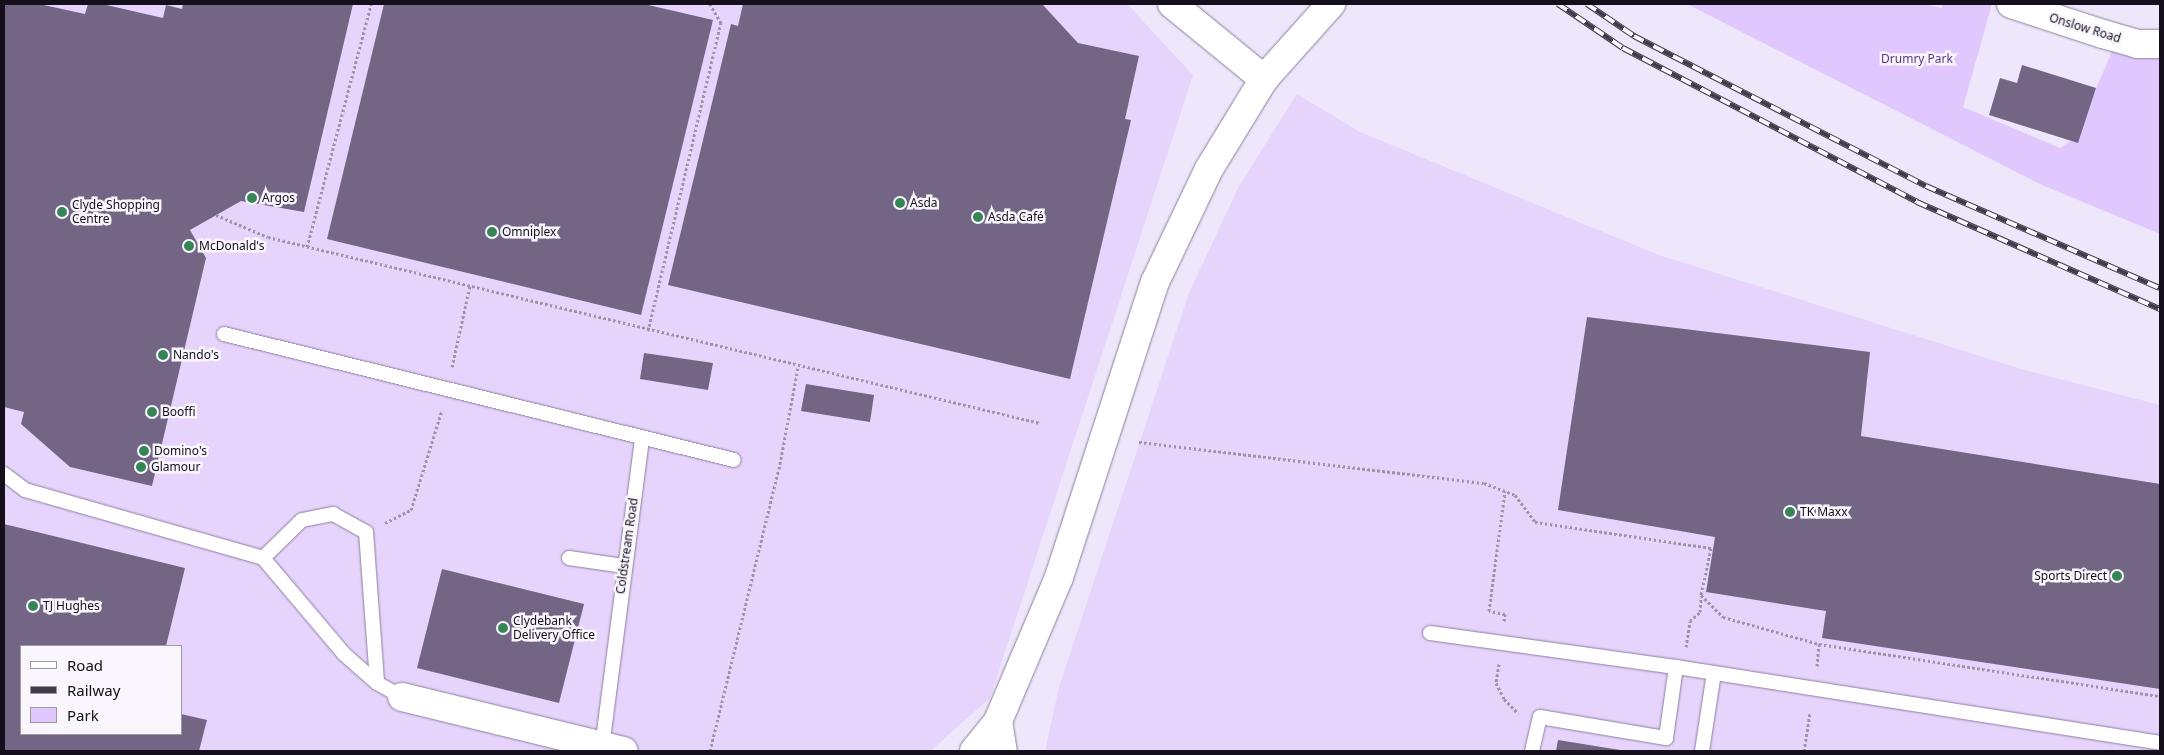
<!DOCTYPE html>
<html>
<head>
<meta charset="utf-8">
<style>
  body { margin:0 }
  #map { position:relative; width:2164px; height:755px; overflow:hidden; background:#eee6fa; font-family:"Noto Sans",sans-serif }
  div>[style] { position:absolute }
  [style*='--x'] { left:calc(var(--x)*1px); top:calc(var(--y)*1px); width:calc(var(--w)*1px); rotate:calc(var(--a)*1deg) }
  .built>* { inset:0; background:#e6d4fd }
  .green>* { inset:0; background:#e0c8ff }
  .building>* { inset:0; background:#736684 }
  .path>* { height:3px; margin-top:-1.5px; transform-origin:0; background:repeating-linear-gradient(90deg,#9c95a6 0 2.5px,transparent 0 5px) }
  .roads { filter:drop-shadow(0 0 1px #8d809f) drop-shadow(0 0 1px #8d809f) }
  .lane>* { height:14px; margin:-7px; padding:0 7px; transform-origin:7px; border-radius:7px; background:#fff }
  .street>* { height:28px; margin:-14px; padding:0 14px; transform-origin:14px; border-radius:14px; background:#fff }
  .secondary>* { height:28px; margin:-14px; padding:0 14px; transform-origin:14px; border-radius:14px; background:#fff }
  .rail>* { height:5.5px; margin-top:-2.75px; transform-origin:0; background:repeating-linear-gradient(90deg,#f9f6fd 0 11px,#423c4a 0 22px); box-sizing:border-box; border-block:1px solid #423c4a }
  .dots>* { width:14px; height:14px; translate:-50% -50%; box-sizing:border-box; border:2px solid #f9f6fd; border-radius:50% }
  span { translate:-50% -50%; white-space:nowrap; text-align:center; line-height:1.15; -webkit-text-stroke:5px #f9f6fd; paint-order:stroke }
  .street-label { font-size:12px; color:#140f1b }
  .park-label { font-size:12px; color:#5d3486 }
  .poi-label { font-size:12px; color:#140f1b }
  .left { translate:0 -50%; text-align:left }
  .right { translate:-100% -50%; text-align:right }
  .frame { position:absolute; inset:0; border:5px solid #140f1b; pointer-events:none }
  .legend { position:absolute; left:20px; top:645px; width:162px; height:90px; box-sizing:border-box; background:#f9f6fd; border:1px solid #9d9aa3; margin:0; padding:6px 9px; list-style:none; font-size:15px; color:#140f1b }
  .legend li { display:flex; align-items:center; gap:10px; height:25px }
  .legend b { width:25px; border:1px solid #9d9aa3 }
</style>
</head>
<body>
<div id="map">
  <div class="built">
    <i style="clip-path:polygon(evenodd,4px 4px,1127px 4px,1193px 75px,990px 698px,930px 751px,4px 751px,4px 4px,21px 646px,181px 646px,181px 734px,21px 734px,21px 646px)"></i>
    <i style="clip-path:polygon(1297px 94px,1360px 132px,1659px 255px,2021px 369px,2160px 405px,2160px 751px,1045px 751px,1059px 687px,1189px 293px,1239px 186px)"></i>
  </div>
  <div class="green">
    <i style="clip-path:polygon(1687px 4px,1925px 4px,1941px 8px,1944px 4px,1992px 4px,1963px 107px,2060px 148px,2075px 138px,2113px 49px,2160px 51px,2160px 234px,2042px 185px)"></i>
  </div>
  <div class="building">
    <i style="clip-path:polygon(4px 4px,39px 4px,85px 14px,88px 4px,102px 4px,163px 18px,166px 5px,182px 9px,183px 4px,353px 4px,304px 212px,241px 201px,190px 230px,206px 258px,152px 486px,70px 467px,21px 424px,24px 412px,4px 407px)"></i>
    <i style="clip-path:polygon(384px 4px,644px 4px,713px 20px,641px 315px,327px 239px)"></i>
    <i style="clip-path:polygon(743px 4px,1042px 4px,1078px 43px,1139px 56px,1125px 119px,1131px 120px,1070px 379px,668px 285px,731px 24px,738px 26px)"></i>
    <i style="clip-path:polygon(2022px 65px,2096px 88px,2078px 143px,1989px 115px,2000px 78px,2017px 83px)"></i>
    <i style="clip-path:polygon(1587px 317px,1870px 352px,1861px 436px,2160px 484px,2160px 689px,1822px 638px,1826px 611px,1706px 592px,1715px 537px,1558px 510px)"></i>
    <i style="clip-path:polygon(644px 353px,713px 363px,708px 390px,640px 379px)"></i>
    <i style="clip-path:polygon(806px 384px,874px 395px,870px 422px,801px 411px)"></i>
    <i style="clip-path:polygon(4px 524px,185px 568px,166px 646px,21px 646px,21px 734px,181px 734px,181px 714px,207px 720px,199px 751px,4px 751px)"></i>
    <i style="clip-path:polygon(442px 569px,584px 604px,559px 703px,417px 668px)"></i>
    <i style="clip-path:polygon(1558px 740px,1620px 750px,1620px 751px,1556px 751px)"></i>
  </div>
  <div class="path">
    <i style="--x:216;--y:215;--w:56;--a:22.9"></i>
    <i style="--x:268;--y:237;--w:794;--a:13.55"></i>
    <i style="--x:307;--y:247;--w:251;--a:-75.2"></i>
    <i style="--x:648;--y:331;--w:317;--a:-76.7"></i>
    <i style="--x:721;--y:23;--w:22;--a:-120"></i>
    <i style="--x:452;--y:367;--w:83;--a:-77.5"></i>
    <i style="--x:1139;--y:442;--w:347;--a:6.8"></i>
    <i style="--x:1484;--y:483;--w:33;--a:21"></i>
    <i style="--x:1515;--y:495;--w:34;--a:53"></i>
    <i style="--x:1535;--y:522;--w:178;--a:8.4"></i>
    <i style="--x:1711;--y:548;--w:48;--a:102"></i>
    <i style="--x:1701;--y:595;--w:31;--a:45"></i>
    <i style="--x:1723;--y:617;--w:100;--a:15.7"></i>
    <i style="--x:1819;--y:644;--w:345;--a:8.7"></i>
    <i style="--x:385;--y:523;--w:29;--a:-27"></i>
    <i style="--x:411;--y:510;--w:105;--a:-72.8"></i>
    <i style="--x:1504;--y:621;--w:7;--a:-82"></i>
    <i style="--x:1505;--y:614;--w:16;--a:-169"></i>
    <i style="--x:1489;--y:611;--w:121;--a:-82.4"></i>
    <i style="--x:1686;--y:647;--w:26;--a:-81"></i>
    <i style="--x:1690;--y:621;--w:13;--a:-42"></i>
    <i style="--x:1700;--y:612;--w:16;--a:-86"></i>
    <i style="--x:1499;--y:664;--w:19;--a:99"></i>
    <i style="--x:1496;--y:683;--w:18;--a:63"></i>
    <i style="--x:1504;--y:699;--w:20;--a:45"></i>
    <i style="--x:1817;--y:666;--w:22;--a:-85"></i>
    <i style="--x:710;--y:751;--w:290;--a:-76.3"></i>
    <i style="--x:779;--y:469;--w:104;--a:-79.4"></i>
    <i style="--x:1804;--y:751;--w:39;--a:-81"></i>
  </div>
  <div class="roads">
    <div class="lane">
      <i style="--x:224;--y:334;--w:525;--a:13.88"></i>
      <i style="--x:4;--y:474;--w:26;--a:37"></i>
      <i style="--x:25;--y:490;--w:248;--a:15.9"></i>
      <i style="--x:263;--y:558;--w:126;--a:49.8"></i>
      <i style="--x:344;--y:654;--w:44;--a:41.3"></i>
      <i style="--x:377;--y:683;--w:29;--a:29"></i>
      <i style="--x:263;--y:558;--w:54;--a:-44.3"></i>
      <i style="--x:302;--y:520;--w:32;--a:-11"></i>
      <i style="--x:333;--y:514;--w:38;--a:29"></i>
      <i style="--x:366;--y:532;--w:151;--a:85.8"></i>
      <i style="--x:569;--y:558;--w:56;--a:8.3"></i>
      <i style="--x:1430;--y:633;--w:248;--a:7.9"></i>
      <i style="--x:1676;--y:667;--w:490;--a:8.9"></i>
      <i style="--x:602;--y:747;--w:311;--a:-82.6"></i>
      <i style="--x:1532;--y:751;--w:35;--a:-77"></i>
      <i style="--x:1540;--y:717;--w:128;--a:9.5"></i>
      <i style="--x:1666;--y:738;--w:72;--a:-82"></i>
      <i style="--x:1702;--y:751;--w:79;--a:-81.3"></i>
    </div>
    <div class="street">
      <i style="--x:1172;--y:4;--w:119;--a:39.2"></i>
      <i style="--x:2011;--y:4;--w:97;--a:18.1"></i>
      <i style="--x:2103;--y:34;--w:35;--a:16"></i>
      <i style="--x:2137;--y:44;--w:23;--a:0"></i>
      <i style="--x:402;--y:697;--w:228;--a:13.7"></i>
    </div>
    <div class="secondary">
      <i style="--x:998;--y:721;--w:30;--a:81"></i>
      <i style="--x:974;--y:751;--w:38;--a:-51"></i>
      <i style="--x:998;--y:721;--w:156;--a:-67"></i>
      <i style="--x:1059;--y:577;--w:310;--a:-72"></i>
      <i style="--x:1155;--y:282;--w:125;--a:-64.5"></i>
      <i style="--x:1209;--y:169;--w:105;--a:-58.6"></i>
      <i style="--x:1264;--y:79;--w:101;--a:-48.2"></i>
    </div>
  </div>
  <div class="rail">
    <i style="--x:1558;--y:4;--w:78;--a:34.1"></i>
    <i style="--x:1623;--y:48;--w:332;--a:27.6"></i>
    <i style="--x:1917;--y:202;--w:266;--a:23.8"></i>
    <i style="--x:1587;--y:4;--w:57;--a:34.2"></i>
    <i style="--x:1634;--y:36;--w:328;--a:27.2"></i>
    <i style="--x:1926;--y:186;--w:255;--a:23.6"></i>
  </div>
  <div class="dots">
    <i style="left:252px;top:198px;background:#368556"></i>
    <i style="left:900px;top:203px;background:#368556"></i>
    <i style="left:62px;top:212px;background:#368556"></i>
    <i style="left:978px;top:217px;background:#368556"></i>
    <i style="left:492px;top:232px;background:#368556"></i>
    <i style="left:189px;top:246px;background:#368556"></i>
    <i style="left:163px;top:355px;background:#368556"></i>
    <i style="left:152px;top:412px;background:#368556"></i>
    <i style="left:144px;top:451px;background:#368556"></i>
    <i style="left:141px;top:467px;background:#368556"></i>
    <i style="left:1790px;top:512px;background:#368556"></i>
    <i style="left:2117px;top:576px;background:#368556"></i>
    <i style="left:33px;top:606px;background:#368556"></i>
    <i style="left:503px;top:628px;background:#368556"></i>
  </div>
  <div class="street-label">
    <span style="left:2085px;top:28px;rotate:17deg">Onslow Road</span>
    <span style="left:627px;top:546px;rotate:-82deg">Coldstream Road</span>
  </div>
  <div class="park-label">
    <span style="left:1917px;top:59px">Drumry Park</span>
  </div>
  <div class="poi-label">
    <span class="left" style="left:262px;top:198px">Argos</span>
    <span class="left" style="left:910px;top:203px">Asda</span>
    <span class="left" style="left:72px;top:212px">Clyde Shopping<br>Centre</span>
    <span class="left" style="left:988px;top:217px">Asda Café</span>
    <span class="left" style="left:502px;top:232px">Omniplex</span>
    <span class="left" style="left:199px;top:246px">McDonald's</span>
    <span class="left" style="left:173px;top:355px">Nando's</span>
    <span class="left" style="left:162px;top:412px">Booffi</span>
    <span class="left" style="left:154px;top:451px">Domino's</span>
    <span class="left" style="left:151px;top:467px">Glamour</span>
    <span class="left" style="left:1800px;top:512px">TK Maxx</span>
    <span class="right" style="left:2107px;top:576px">Sports Direct</span>
    <span class="left" style="left:43px;top:606px">TJ Hughes</span>
    <span class="left" style="left:513px;top:628px">Clydebank<br>Delivery Office</span>
  </div>
  <div class="frame"></div>
  <ul class="legend">
  <li><b style="height:6px;background:#fff"></b>Road</li>
  <li><b style="height:6px;background:#423c4a"></b>Railway</li>
  <li><b style="height:14px;background:#e0c8ff"></b>Park</li>
  </ul>
</div>
</body>
</html>
